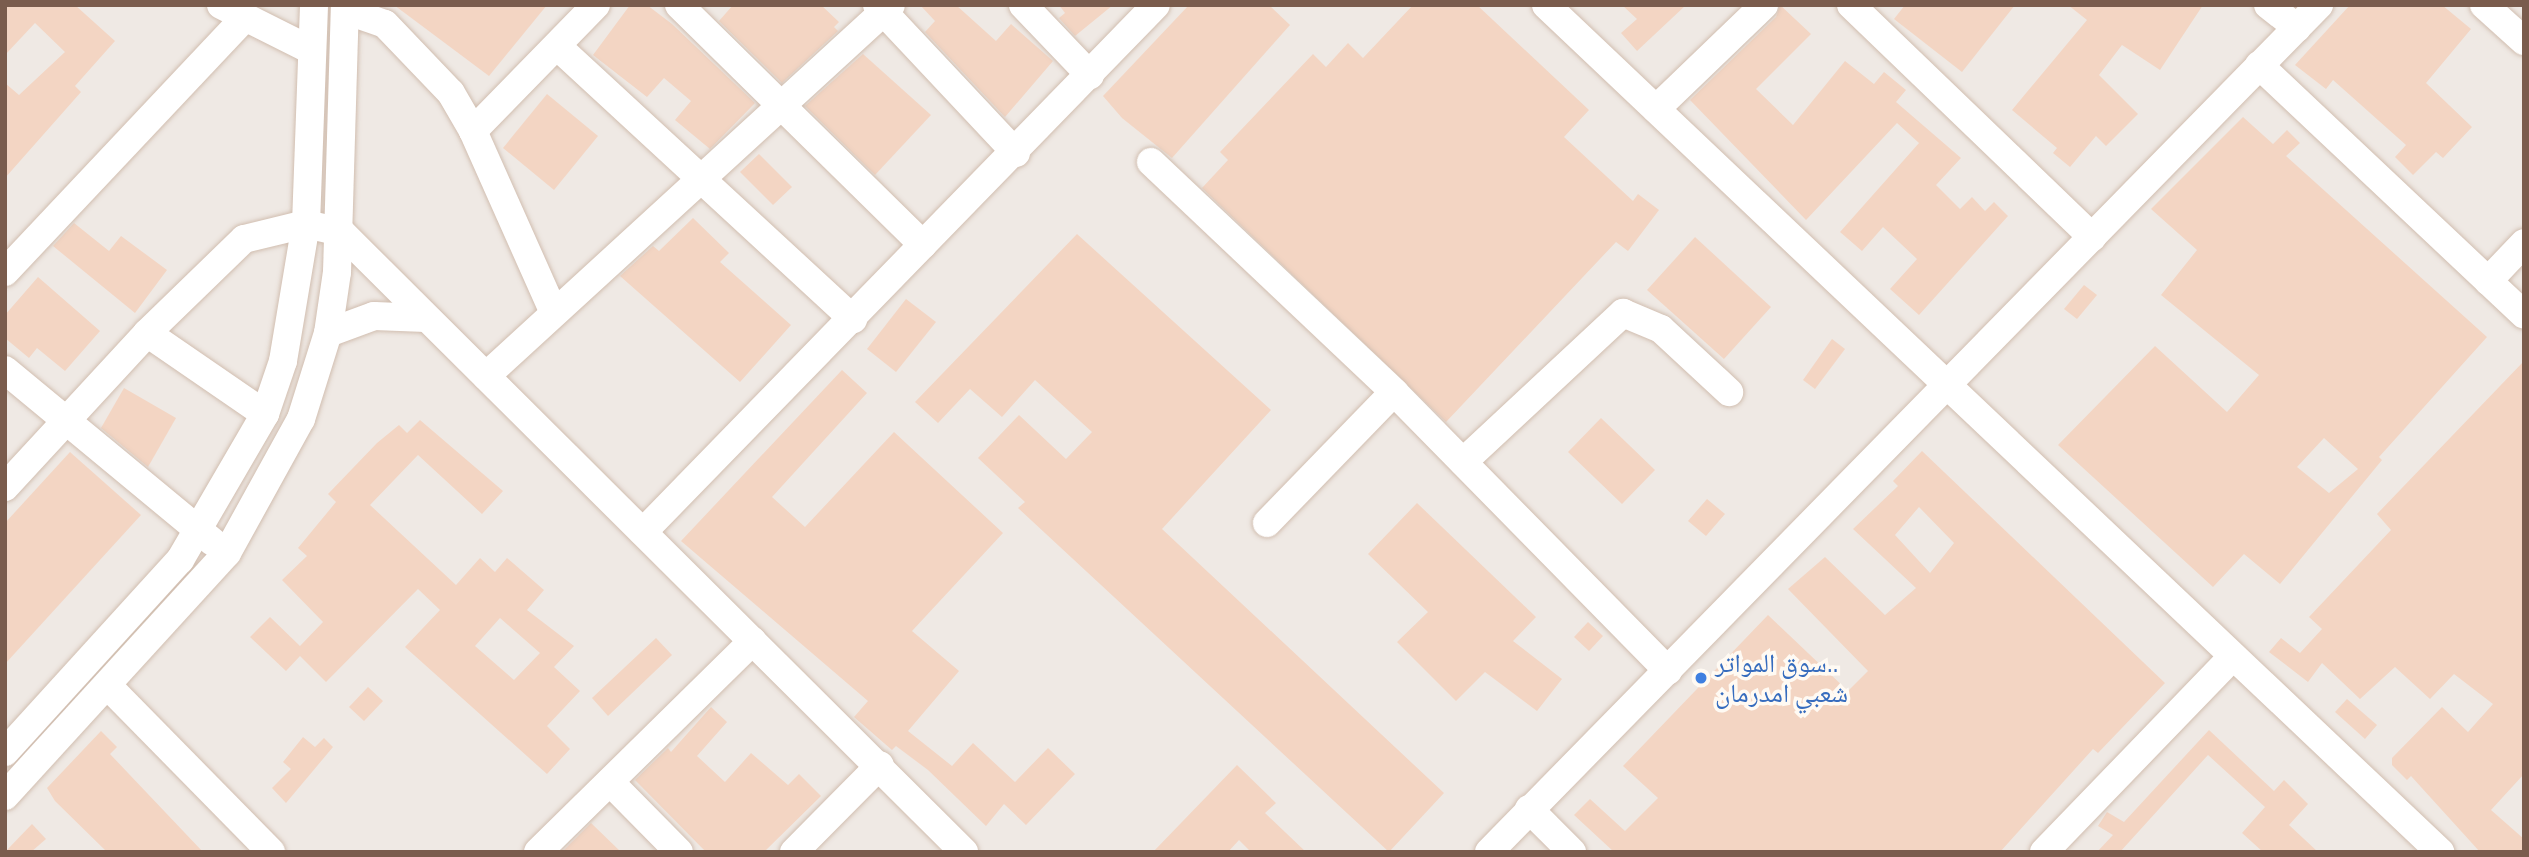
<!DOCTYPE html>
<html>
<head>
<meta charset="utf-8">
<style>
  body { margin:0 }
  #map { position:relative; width:2529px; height:857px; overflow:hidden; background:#fdf6ec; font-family:"Titillium Web","Noto Naskh Arabic",sans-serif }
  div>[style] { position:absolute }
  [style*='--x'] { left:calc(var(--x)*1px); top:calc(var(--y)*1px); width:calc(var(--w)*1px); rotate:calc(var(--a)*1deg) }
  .industrial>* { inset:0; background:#efe9e4 }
  .building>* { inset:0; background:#f3d5c3 }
  .roads { filter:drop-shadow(0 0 2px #d1beb0) drop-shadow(0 0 2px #d1beb0) }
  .minor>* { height:28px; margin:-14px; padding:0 14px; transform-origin:14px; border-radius:14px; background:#fff }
  .dots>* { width:19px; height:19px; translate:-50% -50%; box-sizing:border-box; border:4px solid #fffaf3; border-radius:50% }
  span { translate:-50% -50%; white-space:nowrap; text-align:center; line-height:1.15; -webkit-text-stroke:7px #fffaf3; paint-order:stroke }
  .shop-label { font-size:26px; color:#366cbe }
  .left { translate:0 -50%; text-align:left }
  .frame { position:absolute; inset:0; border:7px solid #7a5c4d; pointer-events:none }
</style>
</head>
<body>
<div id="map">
  <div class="industrial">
    <i style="clip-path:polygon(5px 5px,2524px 5px,2524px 852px,5px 852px)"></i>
  </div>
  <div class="building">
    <i style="clip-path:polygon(5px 5px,75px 5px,115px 41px,75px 86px,81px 92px,5px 178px,5px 83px,19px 95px,65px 52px,35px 23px,5px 55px)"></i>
    <i style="clip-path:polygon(394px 5px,547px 5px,489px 76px)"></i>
    <i style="clip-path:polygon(630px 5px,647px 5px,672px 24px,755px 103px,710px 149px,675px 120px,691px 101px,664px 78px,647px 97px,593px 55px)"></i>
    <i style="clip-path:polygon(733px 5px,821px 5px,839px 22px,834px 27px,838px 31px,782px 83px,719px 21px)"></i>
    <i style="clip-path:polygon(920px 5px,956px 5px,996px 41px,1011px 24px,1053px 61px,1005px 117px,925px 32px,935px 21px)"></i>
    <i style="clip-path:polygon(1059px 5px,1113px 5px,1075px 36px,1059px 18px,1065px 13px)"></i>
    <i style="clip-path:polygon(1189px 5px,1269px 5px,1290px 25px,1172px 158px,1122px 118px,1103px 96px)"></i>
    <i style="clip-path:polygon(1413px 5px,1477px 5px,1589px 110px,1564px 137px,1633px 201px,1638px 194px,1659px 210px,1628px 251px,1616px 242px,1446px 422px,1202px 188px,1228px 160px,1220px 152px,1313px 54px,1326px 67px,1348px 43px,1363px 58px)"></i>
    <i style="clip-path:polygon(1622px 5px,1686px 5px,1637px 51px,1621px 33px,1637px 19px)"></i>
    <i style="clip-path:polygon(1780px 5px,1811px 34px,1756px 89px,1793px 125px,1845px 61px,1874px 84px,1884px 72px,1906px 90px,1896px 102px,1961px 158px,1936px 185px,1960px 209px,1972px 197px,1985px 211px,1994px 202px,2008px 216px,1919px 315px,1890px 289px,1917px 259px,1883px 227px,1862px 251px,1840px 232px,1919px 143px,1897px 123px,1806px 220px,1690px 100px,1776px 17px)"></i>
    <i style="clip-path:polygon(1905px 5px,2015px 5px,1962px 72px,1894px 19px)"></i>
    <i style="clip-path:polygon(2068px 5px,2203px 5px,2160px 70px,2122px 45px,2099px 75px,2138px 114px,2106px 146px,2096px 136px,2070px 167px,2053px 153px,2057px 148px,2012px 110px,2087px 20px)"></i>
    <i style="clip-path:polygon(2350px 5px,2442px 5px,2471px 29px,2426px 83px,2472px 127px,2443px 158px,2436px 152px,2413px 175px,2395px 157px,2406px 145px,2333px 80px,2326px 89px,2295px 65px)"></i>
    <i style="clip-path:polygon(863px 54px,931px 115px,875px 175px,805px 106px)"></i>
    <i style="clip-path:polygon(547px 94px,598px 136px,554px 190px,503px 148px)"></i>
    <i style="clip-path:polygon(evenodd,2243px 117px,2273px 144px,2287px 130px,2300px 143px,2286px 156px,2487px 337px,2379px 457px,2382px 460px,2280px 584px,2244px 554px,2213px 587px,2058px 445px,2155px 346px,2227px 412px,2259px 375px,2161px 295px,2197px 250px,2151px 209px,2243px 117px,2324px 438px,2358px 469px,2329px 493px,2297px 467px,2324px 438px)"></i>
    <i style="clip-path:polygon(759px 154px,792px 187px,773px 205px,740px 172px)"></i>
    <i style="clip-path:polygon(693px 218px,729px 253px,720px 262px,791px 325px,740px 382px,620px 276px,653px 246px,659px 251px)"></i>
    <i style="clip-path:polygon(74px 223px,109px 251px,121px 236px,167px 270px,135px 313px,53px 246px)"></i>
    <i style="clip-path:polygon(1077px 234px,1271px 410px,1162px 529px,1444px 793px,1389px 852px,1018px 508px,1025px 502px,978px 458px,1019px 415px,1066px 459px,1092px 432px,1035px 380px,1002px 417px,970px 389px,938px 423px,915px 402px)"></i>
    <i style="clip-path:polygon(1695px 237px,1771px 307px,1724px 359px,1647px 290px)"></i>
    <i style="clip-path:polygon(38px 277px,100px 331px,65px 371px,37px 348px,29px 358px,5px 338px,5px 315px)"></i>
    <i style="clip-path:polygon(2084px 285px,2097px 295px,2077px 319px,2064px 309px)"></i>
    <i style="clip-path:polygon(906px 299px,936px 322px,896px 372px,867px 349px)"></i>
    <i style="clip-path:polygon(1832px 339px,1845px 349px,1815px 389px,1803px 380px)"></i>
    <i style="clip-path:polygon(2524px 361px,2524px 774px,2491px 810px,2524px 839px,2524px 852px,2480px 852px,2411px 776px,2407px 780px,2392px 765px,2392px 758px,2442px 707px,2468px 732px,2493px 704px,2454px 674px,2430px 699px,2395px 667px,2360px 699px,2322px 663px,2308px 682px,2269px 652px,2281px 638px,2300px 653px,2322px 629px,2309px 617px,2391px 530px,2377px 514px)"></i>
    <i style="clip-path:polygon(842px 370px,867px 393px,772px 497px,805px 527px,894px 432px,1003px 533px,912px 631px,959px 671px,908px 731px,952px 766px,973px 743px,1015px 782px,1048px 748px,1075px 774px,1026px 825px,1004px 804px,986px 826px,928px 770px,896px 746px,892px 750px,854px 717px,868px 701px,681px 541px)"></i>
    <i style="clip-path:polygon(124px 388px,176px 418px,148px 467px,101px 428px)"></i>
    <i style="clip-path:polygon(1601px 418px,1655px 470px,1622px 504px,1568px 452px)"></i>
    <i style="clip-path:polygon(evenodd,420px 420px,503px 491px,482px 514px,418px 455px,370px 505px,456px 585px,480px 558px,495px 572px,507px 558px,544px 590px,527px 610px,574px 646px,554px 667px,580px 691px,547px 726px,570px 749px,547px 774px,405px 647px,440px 610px,418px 589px,326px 682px,300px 656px,286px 671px,250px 637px,270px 617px,300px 646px,323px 622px,282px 580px,307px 556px,298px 548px,336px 502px,328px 494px,377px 443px,399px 425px,407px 433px,420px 420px,500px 618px,540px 653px,514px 680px,475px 646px,500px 618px)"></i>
    <i style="clip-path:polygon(evenodd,1922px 451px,2165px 683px,2098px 753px,2093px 749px,2000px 852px,1614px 852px,1574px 815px,1590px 799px,1625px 831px,1658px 798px,1623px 766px,1768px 615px,1848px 691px,1868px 671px,1788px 589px,1825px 557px,1885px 615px,1916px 588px,1853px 529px,1898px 486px,1893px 481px,1922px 451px,1919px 507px,1954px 543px,1930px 573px,1895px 535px,1919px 507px)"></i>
    <i style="clip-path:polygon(70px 452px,141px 515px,5px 664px,5px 523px)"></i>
    <i style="clip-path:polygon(1707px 499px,1725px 514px,1706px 536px,1688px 521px)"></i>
    <i style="clip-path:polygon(1417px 503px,1536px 617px,1513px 641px,1562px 679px,1537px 711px,1485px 672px,1456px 701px,1397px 642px,1428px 612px,1368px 554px)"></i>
    <i style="clip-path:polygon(1588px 622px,1603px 636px,1589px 651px,1574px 637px)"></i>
    <i style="clip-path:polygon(656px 638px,672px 655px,608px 716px,592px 698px)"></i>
    <i style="clip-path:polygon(368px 687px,383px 701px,364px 721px,349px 707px)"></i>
    <i style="clip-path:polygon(2347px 699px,2377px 725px,2365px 739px,2335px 712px)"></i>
    <i style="clip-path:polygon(711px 707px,727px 722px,697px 756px,725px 782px,751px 753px,788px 785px,799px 774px,821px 796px,764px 852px,706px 852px,635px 780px,668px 748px,671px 752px)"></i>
    <i style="clip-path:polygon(2209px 730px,2274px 791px,2284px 780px,2308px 804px,2289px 825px,2318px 852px,2263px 852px,2242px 833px,2265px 807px,2208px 755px,2120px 852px,2097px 852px,2113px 835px,2098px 826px,2107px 812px,2124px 822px)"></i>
    <i style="clip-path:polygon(101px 731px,117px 747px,110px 754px,203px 852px,107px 852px,55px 801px,47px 788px)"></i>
    <i style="clip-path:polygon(303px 737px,315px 747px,324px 738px,333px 747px,286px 803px,272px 788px,291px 769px,283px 762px)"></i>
    <i style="clip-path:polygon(1237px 765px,1276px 803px,1265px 813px,1306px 852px,1251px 852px,1239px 840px,1228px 852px,1153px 852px)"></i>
    <i style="clip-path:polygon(591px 823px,621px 852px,562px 852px)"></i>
    <i style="clip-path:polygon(32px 824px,46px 839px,31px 852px,5px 852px)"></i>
  </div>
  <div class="roads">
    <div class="minor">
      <i style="--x:221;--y:5;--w:101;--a:26.6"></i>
      <i style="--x:679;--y:5;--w:342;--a:44.5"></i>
      <i style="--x:877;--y:5;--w:203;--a:46.8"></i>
      <i style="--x:1023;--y:5;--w:97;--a:46.3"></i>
      <i style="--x:1546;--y:5;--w:1232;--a:43.45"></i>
      <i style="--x:1851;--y:5;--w:335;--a:43.9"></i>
      <i style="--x:2268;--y:5;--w:37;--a:38"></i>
      <i style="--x:2484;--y:5;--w:54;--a:42"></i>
      <i style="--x:345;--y:10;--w:42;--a:19.3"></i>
      <i style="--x:385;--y:24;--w:95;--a:46.3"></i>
      <i style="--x:451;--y:93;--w:44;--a:59.9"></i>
      <i style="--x:473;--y:131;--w:199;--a:66"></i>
      <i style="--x:557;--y:46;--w:403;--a:42.7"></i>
      <i style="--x:2259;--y:65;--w:364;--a:43.3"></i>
      <i style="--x:1656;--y:109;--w:150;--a:-43.9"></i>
      <i style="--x:473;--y:131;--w:176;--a:-45.7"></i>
      <i style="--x:1151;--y:162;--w:335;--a:43.4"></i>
      <i style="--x:1394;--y:392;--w:391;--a:45.5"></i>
      <i style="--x:5;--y:272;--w:347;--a:-46.7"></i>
      <i style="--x:2488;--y:281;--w:52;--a:-46.5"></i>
      <i style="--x:147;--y:333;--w:143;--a:34.5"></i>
      <i style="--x:328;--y:333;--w:49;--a:-20.3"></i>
      <i style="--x:374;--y:316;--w:52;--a:2.2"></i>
      <i style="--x:5;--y:370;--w:270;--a:39.6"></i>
      <i style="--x:486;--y:376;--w:549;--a:-42.49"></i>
      <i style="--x:1463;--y:462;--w:219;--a:-43"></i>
      <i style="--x:1623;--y:313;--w:41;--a:22.8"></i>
      <i style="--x:1661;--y:329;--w:93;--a:42.8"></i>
      <i style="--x:5;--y:487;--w:209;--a:-47.3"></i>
      <i style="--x:147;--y:333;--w:135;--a:-44.1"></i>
      <i style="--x:244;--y:239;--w:64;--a:-13.6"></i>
      <i style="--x:306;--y:224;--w:36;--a:13"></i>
      <i style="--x:341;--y:232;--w:879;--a:44.86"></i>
      <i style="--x:1267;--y:523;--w:182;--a:-45.9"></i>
      <i style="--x:643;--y:532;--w:735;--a:-45.77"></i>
      <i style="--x:109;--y:687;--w:231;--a:45.5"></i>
      <i style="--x:5;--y:752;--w:260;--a:-47.7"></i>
      <i style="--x:180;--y:560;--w:169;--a:-59.8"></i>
      <i style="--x:265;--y:414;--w:56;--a:-71.2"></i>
      <i style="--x:283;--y:361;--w:139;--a:-80.5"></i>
      <i style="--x:306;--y:224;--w:219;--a:-87.9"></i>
      <i style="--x:610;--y:782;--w:98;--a:45.4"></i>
      <i style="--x:5;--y:796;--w:329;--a:-47.6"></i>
      <i style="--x:227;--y:553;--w:153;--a:-61.1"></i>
      <i style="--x:301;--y:419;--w:90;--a:-72.6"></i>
      <i style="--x:328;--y:333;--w:62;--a:-81.6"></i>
      <i style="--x:337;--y:272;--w:267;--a:-88.3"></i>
      <i style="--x:1529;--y:809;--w:61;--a:45"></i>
      <i style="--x:538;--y:852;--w:301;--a:-44.5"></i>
      <i style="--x:794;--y:852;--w:122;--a:-45.3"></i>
      <i style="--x:1489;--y:852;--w:1186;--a:-45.58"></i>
      <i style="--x:2044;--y:852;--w:272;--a:-46"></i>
    </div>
  </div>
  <div class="dots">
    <i style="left:1701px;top:678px;background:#3f7fe0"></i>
  </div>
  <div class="shop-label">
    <span class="left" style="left:1715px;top:678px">سوق المواتر..<br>شعبي امدرمان</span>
  </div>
  <div class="frame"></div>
</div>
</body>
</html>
